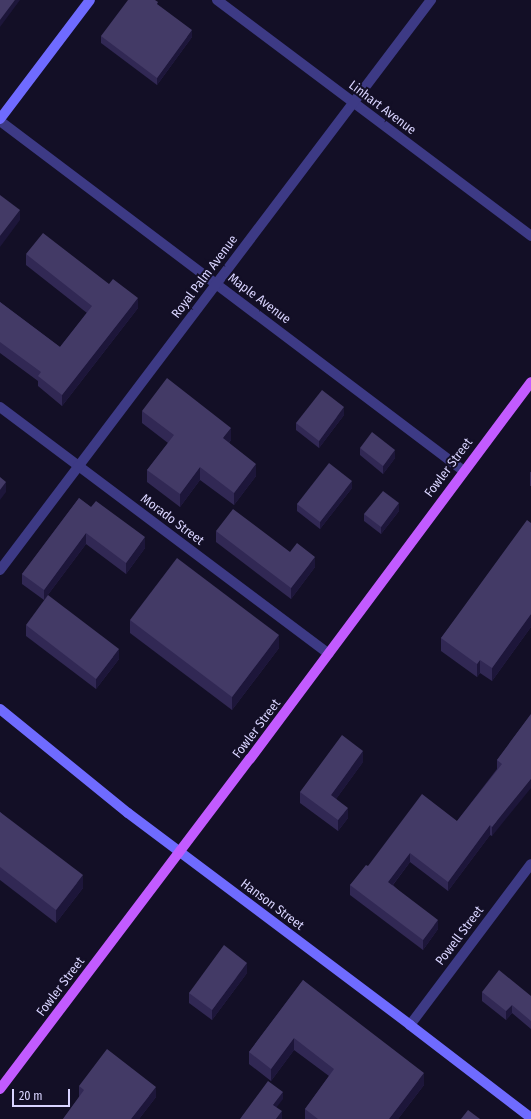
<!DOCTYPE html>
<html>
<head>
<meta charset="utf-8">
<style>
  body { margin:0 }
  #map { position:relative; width:531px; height:1119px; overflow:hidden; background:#130f26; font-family:"Fira Sans Condensed",sans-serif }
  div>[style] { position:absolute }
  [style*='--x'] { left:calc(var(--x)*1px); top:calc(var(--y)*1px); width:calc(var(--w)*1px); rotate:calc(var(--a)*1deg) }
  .street>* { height:10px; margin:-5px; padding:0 5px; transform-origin:5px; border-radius:5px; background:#3d3a85 }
  .secondary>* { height:10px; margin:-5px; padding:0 5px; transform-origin:5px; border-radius:5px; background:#6f6bff }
  .primary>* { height:10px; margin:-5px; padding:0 5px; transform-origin:5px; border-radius:5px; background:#c25bff }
  .wall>* { inset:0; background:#312854 }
  .shaded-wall>* { inset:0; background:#1d163a }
  .building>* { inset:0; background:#433a66 }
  span { translate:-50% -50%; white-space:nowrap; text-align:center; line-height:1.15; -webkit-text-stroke:4px #130f26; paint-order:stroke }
  .street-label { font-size:13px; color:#d9d4ff }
  .scale { position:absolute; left:12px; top:1089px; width:58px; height:18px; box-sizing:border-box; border:2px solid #d9d4ff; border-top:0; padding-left:5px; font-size:12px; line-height:14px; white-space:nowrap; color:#d9d4ff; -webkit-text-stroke:3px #130f26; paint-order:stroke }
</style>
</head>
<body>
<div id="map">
  <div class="street">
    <i style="--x:217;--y:0;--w:393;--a:36.9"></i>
    <i style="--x:0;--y:121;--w:581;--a:37.03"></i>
    <i style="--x:0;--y:407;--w:411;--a:36.9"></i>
    <i style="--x:0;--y:570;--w:715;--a:-52.91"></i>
    <i style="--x:410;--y:1025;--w:201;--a:-53.1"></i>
  </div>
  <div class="secondary">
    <i style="--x:0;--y:119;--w:149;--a:-52.9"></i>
    <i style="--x:0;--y:709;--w:165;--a:39.1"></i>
    <i style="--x:128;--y:813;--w:353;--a:36.9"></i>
    <i style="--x:410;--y:1025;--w:153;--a:37.5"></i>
  </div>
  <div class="primary">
    <i style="--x:0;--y:1089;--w:414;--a:-52.9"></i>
    <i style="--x:250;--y:759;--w:470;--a:-53.3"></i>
  </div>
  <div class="wall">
    <i style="clip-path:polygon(101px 36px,192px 37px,157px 85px,101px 43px)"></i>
    <i style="clip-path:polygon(26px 254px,138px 308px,62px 406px,38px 386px,38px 381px,0 353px,0 302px,60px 347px,87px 313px,26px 265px)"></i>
    <i style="clip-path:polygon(142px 411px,231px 440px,229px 443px,256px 476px,234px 505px,200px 480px,180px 507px,147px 482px,147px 470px,168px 443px,142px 423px)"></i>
    <i style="clip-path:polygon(344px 415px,319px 448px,296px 430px,296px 423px)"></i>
    <i style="clip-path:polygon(360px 448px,395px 458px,383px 474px,360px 455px)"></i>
    <i style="clip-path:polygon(530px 472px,531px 472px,531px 486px,530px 486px)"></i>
    <i style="clip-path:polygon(352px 488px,320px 529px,297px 511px,297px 504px)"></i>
    <i style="clip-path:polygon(79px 498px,145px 548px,126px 574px,86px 544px,44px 600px,22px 584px,22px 574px)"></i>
    <i style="clip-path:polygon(399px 511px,381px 534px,364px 521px,364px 514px)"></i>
    <i style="clip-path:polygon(531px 523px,531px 627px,492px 681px,480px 673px,477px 677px,441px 651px,441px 638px)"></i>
    <i style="clip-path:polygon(216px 531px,290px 552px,315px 567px,291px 599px,216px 542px)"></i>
    <i style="clip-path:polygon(130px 620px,279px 648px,232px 710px,130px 633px)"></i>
    <i style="clip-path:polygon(26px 625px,119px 659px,96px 689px,26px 636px)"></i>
    <i style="clip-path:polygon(531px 714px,492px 836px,490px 835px,448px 891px,410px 862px,393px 885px,438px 929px,423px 950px,350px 895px,350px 885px,368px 866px,457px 821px,497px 769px,497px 760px)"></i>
    <i style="clip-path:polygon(363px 762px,336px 799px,348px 818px,338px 831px,300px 803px,300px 792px)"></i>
    <i style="clip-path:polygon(0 812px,83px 888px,56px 923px,0 880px)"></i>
    <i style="clip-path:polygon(247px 973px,212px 1020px,189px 1003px,189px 993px)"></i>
    <i style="clip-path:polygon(303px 980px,424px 1085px,398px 1119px,305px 1119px,305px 1109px,329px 1076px,294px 1050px,271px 1081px,249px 1064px,249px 1052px)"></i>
    <i style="clip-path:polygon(482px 992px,531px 996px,531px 1029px,512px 1013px,506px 1020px,482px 1001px)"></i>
    <i style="clip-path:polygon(79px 1086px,156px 1097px,139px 1119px,63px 1119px,79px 1097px)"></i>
  </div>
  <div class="shaded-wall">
    <i style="clip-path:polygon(15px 0,20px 0,0 27px,0 20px)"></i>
    <i style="clip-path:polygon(192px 30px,192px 37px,157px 85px,157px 78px)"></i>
    <i style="clip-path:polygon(20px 210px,20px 220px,0 247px,0 236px)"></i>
    <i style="clip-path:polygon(138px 298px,138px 308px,62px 406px,62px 395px)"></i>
    <i style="clip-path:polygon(344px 407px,344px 415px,319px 448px,319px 441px)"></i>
    <i style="clip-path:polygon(231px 428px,231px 440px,223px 450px,223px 438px)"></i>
    <i style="clip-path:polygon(395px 450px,395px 458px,383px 474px,383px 466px)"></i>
    <i style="clip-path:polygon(256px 464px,256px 476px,234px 505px,234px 493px)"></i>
    <i style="clip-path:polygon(200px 467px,200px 480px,180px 507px,180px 494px)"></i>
    <i style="clip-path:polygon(352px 481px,352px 488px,320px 529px,320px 522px)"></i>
    <i style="clip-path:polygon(6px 482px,6px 492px,0 500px,0 490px)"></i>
    <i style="clip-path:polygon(399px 503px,399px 511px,381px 534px,381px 527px)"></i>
    <i style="clip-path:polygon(86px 533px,86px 544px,44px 600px,44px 590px)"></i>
    <i style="clip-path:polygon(145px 537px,145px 548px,126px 574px,126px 563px)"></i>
    <i style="clip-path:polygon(315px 557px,315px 567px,291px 599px,291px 588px)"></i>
    <i style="clip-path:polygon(531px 614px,531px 627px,492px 681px,492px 668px)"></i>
    <i style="clip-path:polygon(279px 635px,279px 648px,232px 710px,232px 697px)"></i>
    <i style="clip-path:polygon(119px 649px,119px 659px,96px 689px,96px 679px)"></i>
    <i style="clip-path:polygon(480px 660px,480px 673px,477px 677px,477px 664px)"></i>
    <i style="clip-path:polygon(363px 751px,363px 762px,331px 806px,331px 795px)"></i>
    <i style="clip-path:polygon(531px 779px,531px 788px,492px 836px,492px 827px)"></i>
    <i style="clip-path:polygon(348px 808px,348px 818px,338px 831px,338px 820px)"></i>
    <i style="clip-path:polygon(490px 825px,490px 835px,448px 891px,448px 882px)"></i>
    <i style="clip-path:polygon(410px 853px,410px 862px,388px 891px,388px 882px)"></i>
    <i style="clip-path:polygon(83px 875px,83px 888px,56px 923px,56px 910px)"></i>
    <i style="clip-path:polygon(438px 920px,438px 929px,423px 950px,423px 940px)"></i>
    <i style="clip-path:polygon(247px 963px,247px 973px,212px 1020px,212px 1010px)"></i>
    <i style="clip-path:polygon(512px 1005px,512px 1013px,506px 1020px,506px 1011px)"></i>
    <i style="clip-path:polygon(294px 1038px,294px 1050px,271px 1081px,271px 1069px)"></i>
    <i style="clip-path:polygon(424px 1073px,424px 1085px,398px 1119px,389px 1119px)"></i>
    <i style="clip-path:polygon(156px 1087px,156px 1097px,139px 1119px,131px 1119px)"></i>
    <i style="clip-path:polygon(283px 1092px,283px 1099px,273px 1112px,273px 1105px)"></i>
    <i style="clip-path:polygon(282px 1111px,282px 1119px,276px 1119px)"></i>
  </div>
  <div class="building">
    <i style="clip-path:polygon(0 0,15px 0,0 20px)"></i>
    <i style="clip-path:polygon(128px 0,155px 0,158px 2px,157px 4px,192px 30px,157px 78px,101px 36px)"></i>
    <i style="clip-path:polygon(0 195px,20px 210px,0 236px)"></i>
    <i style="clip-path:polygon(43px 233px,109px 284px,113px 279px,138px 298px,62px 395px,38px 376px,41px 372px,0 342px,0 302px,60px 347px,92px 306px,26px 254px)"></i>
    <i style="clip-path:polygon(167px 378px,231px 428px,223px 438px,256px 464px,234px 493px,200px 467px,180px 494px,147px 470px,174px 435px,142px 411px)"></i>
    <i style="clip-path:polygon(322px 390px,344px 407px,319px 441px,296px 423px)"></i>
    <i style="clip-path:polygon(372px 432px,395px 450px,383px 466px,360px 448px)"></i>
    <i style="clip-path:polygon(329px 463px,352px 481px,320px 522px,297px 504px)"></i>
    <i style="clip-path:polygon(0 477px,6px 482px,0 490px)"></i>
    <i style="clip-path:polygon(383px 491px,399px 503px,381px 527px,364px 514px)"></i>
    <i style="clip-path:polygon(79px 498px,91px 507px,96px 501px,145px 537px,126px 563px,86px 533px,44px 590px,22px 574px)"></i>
    <i style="clip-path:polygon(233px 509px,290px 552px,297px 543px,315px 557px,291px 588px,216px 531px)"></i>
    <i style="clip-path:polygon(527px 520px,531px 523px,531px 614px,492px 668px,480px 660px,477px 664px,441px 638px)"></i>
    <i style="clip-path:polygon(177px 558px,279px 635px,232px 697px,130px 620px)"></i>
    <i style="clip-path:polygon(48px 595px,119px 649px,96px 679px,26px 625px)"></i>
    <i style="clip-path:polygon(531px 714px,531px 779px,492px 827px,490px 825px,448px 882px,410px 853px,388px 882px,438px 920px,423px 940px,350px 885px,366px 865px,368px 866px,422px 794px,457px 821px,502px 764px,497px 760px)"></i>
    <i style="clip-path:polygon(342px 735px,363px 751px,331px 795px,348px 808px,338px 820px,300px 792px)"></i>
    <i style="clip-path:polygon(0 812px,83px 875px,56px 910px,0 867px)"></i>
    <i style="clip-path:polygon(224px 945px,247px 963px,212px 1010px,189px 993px)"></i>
    <i style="clip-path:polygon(499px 970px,531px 996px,531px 1021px,512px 1005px,506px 1011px,482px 992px)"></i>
    <i style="clip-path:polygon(303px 980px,424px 1073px,389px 1119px,318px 1119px,305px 1109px,334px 1069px,294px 1038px,271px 1069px,249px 1052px)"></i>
    <i style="clip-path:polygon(107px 1049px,156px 1087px,131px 1119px,63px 1119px,84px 1090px,79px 1086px)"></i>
    <i style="clip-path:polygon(268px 1081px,283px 1092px,273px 1105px,282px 1111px,276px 1119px,240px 1119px)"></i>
    <i style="clip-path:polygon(468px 1110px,480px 1119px,461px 1119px)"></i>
  </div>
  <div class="street-label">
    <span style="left:382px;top:108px;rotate:37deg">Linhart Avenue</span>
    <span style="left:205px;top:277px;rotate:-53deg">Royal Palm Avenue</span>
    <span style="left:259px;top:299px;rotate:37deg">Maple Avenue</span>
    <span style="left:449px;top:468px;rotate:-53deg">Fowler Street</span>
    <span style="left:172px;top:520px;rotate:37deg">Morado Street</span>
    <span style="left:257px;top:729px;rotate:-53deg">Fowler Street</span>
    <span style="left:272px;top:905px;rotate:37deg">Hanson Street</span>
    <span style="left:460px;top:936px;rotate:-53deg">Powell Street</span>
    <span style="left:61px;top:987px;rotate:-53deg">Fowler Street</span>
  </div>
  <div class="scale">20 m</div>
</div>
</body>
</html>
